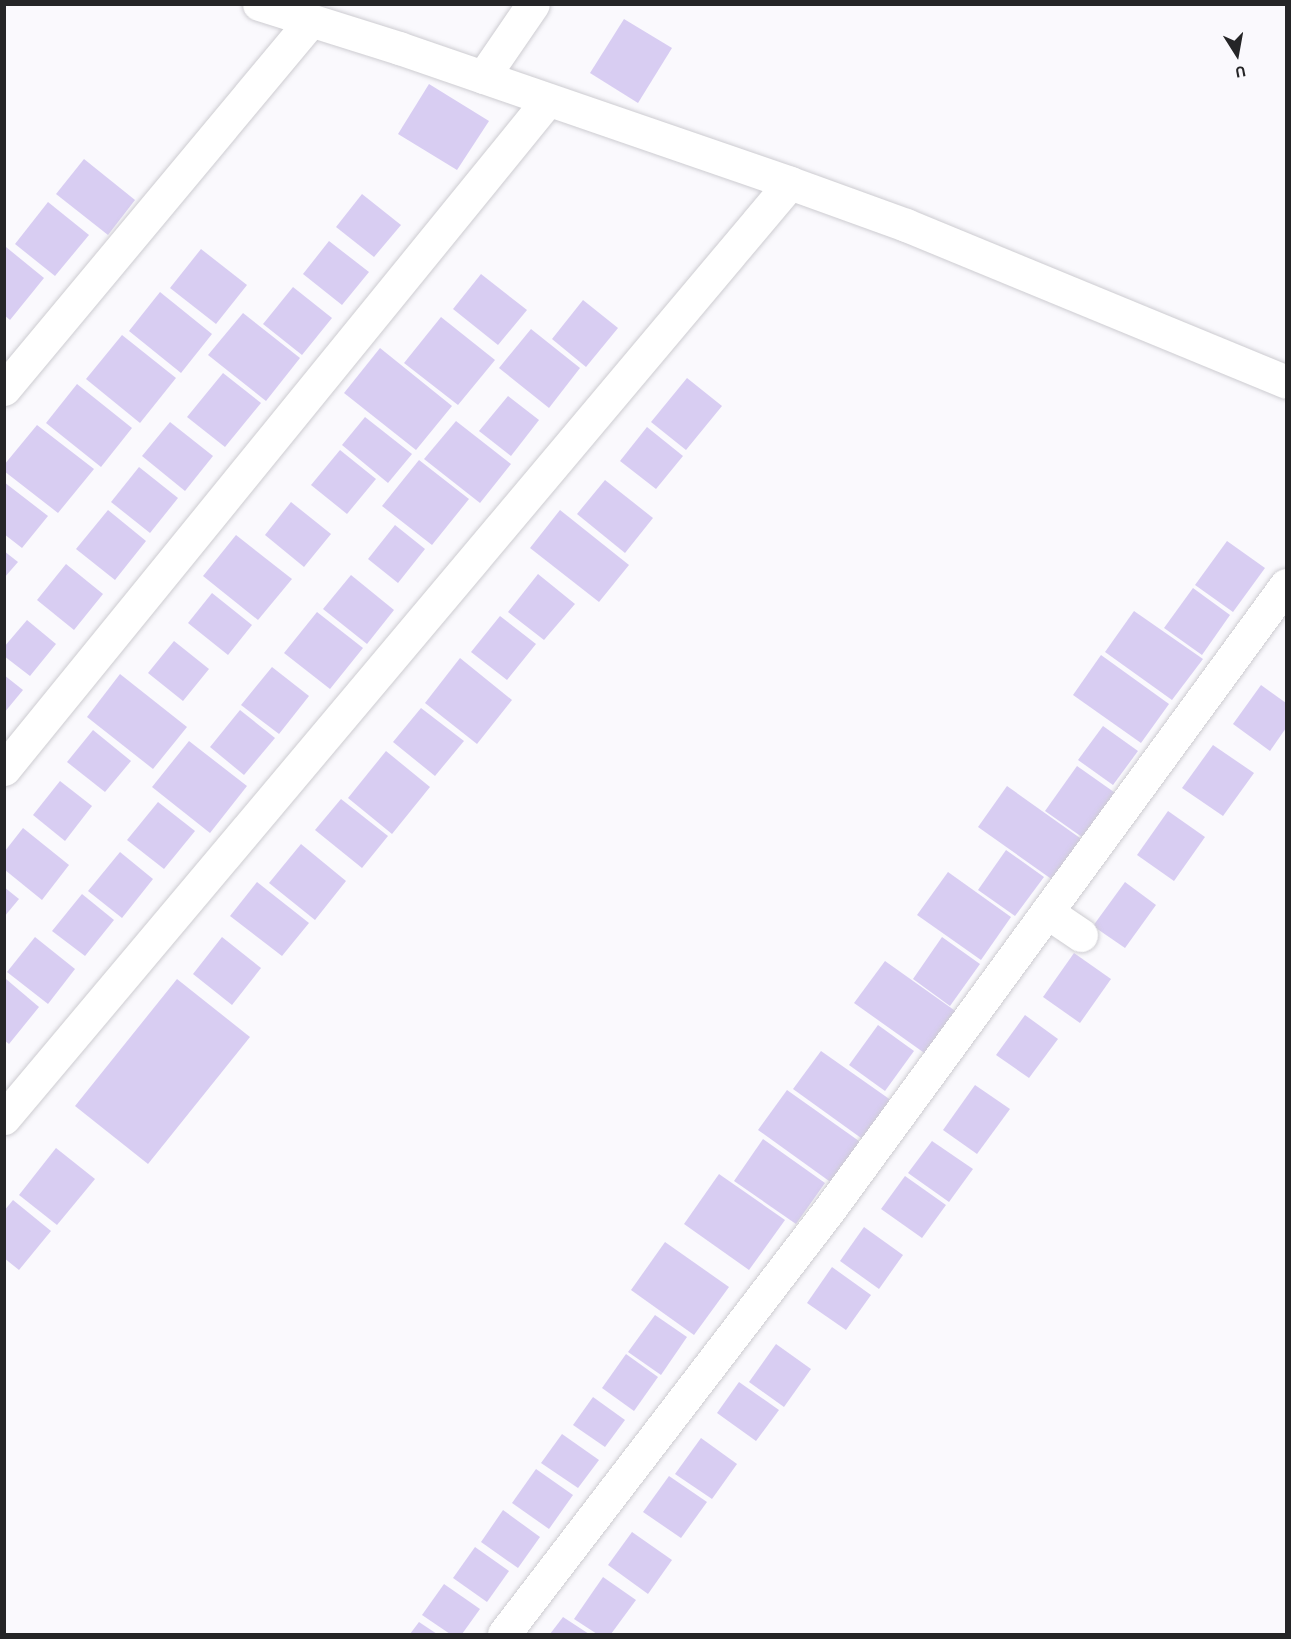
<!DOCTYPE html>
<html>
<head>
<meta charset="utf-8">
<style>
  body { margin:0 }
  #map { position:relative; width:1291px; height:1639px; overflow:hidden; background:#faf9fd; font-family:"Alegreya Sans",sans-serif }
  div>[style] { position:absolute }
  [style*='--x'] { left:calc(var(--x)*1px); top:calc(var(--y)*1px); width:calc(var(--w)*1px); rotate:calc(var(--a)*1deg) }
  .building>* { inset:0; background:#d8cdf2 }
  .roads { filter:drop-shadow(0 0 2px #cdccd1) drop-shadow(0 0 2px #cdccd1) }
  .minor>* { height:33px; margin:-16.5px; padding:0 16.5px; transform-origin:16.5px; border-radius:16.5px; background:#fff }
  span { translate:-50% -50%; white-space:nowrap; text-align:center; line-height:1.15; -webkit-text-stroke:4.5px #faf9fd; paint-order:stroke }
  .frame { position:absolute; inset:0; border:6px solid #252527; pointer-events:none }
  .north { position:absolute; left:1207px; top:24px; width:60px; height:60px; -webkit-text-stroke:4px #faf9fd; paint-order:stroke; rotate:169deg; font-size:16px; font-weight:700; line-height:24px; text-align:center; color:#252527 }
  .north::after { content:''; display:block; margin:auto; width:21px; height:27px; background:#252527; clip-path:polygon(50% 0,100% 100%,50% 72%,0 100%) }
</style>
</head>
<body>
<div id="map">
  <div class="building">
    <i style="clip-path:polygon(624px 19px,672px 48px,638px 103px,590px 73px)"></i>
    <i style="clip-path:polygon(429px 84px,489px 121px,457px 170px,398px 134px)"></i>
    <i style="clip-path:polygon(84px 159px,135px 200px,108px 235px,56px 194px)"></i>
    <i style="clip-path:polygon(362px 194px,401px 225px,374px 257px,336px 227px)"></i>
    <i style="clip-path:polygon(48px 202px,89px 235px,55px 276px,15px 244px)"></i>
    <i style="clip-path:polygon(329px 241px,369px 272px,342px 305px,303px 274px)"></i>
    <i style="clip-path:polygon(6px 247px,44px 278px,10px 320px,4px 315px)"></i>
    <i style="clip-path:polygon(201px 249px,247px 285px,216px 324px,170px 288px)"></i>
    <i style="clip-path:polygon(481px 274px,527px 310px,498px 345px,453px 309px)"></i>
    <i style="clip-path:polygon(293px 287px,332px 318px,302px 355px,263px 324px)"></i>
    <i style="clip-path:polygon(160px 292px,212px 334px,181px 373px,129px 331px)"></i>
    <i style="clip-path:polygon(583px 300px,618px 328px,586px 367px,552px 339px)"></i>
    <i style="clip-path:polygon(243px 313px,300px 358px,266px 401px,208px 355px)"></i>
    <i style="clip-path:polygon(441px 317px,495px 360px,458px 405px,404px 363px)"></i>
    <i style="clip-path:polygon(531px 329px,580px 368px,549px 408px,499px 368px)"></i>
    <i style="clip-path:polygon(122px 335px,176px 378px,140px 423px,86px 379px)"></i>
    <i style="clip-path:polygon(380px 348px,452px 406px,416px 450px,344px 393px)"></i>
    <i style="clip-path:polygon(223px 373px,261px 403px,225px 447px,187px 417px)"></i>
    <i style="clip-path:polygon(687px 378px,722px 406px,686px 450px,651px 422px)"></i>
    <i style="clip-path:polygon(77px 384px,132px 428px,101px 467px,46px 423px)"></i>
    <i style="clip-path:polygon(508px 396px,539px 420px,511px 456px,479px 431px)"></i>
    <i style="clip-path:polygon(365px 417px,412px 454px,388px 483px,342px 445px)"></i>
    <i style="clip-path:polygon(456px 421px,511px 464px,480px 503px,424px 459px)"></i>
    <i style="clip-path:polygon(170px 422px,213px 456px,185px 491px,142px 456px)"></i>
    <i style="clip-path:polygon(37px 425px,94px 469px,58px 513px,4px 471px,4px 465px)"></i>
    <i style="clip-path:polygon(647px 427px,683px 456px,656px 489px,620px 461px)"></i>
    <i style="clip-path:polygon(340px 450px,376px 479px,347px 514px,311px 485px)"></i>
    <i style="clip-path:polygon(419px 460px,469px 499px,432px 545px,382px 506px)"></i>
    <i style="clip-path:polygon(139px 467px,178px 498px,150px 533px,111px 502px)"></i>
    <i style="clip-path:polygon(605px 480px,653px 518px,625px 553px,577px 514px)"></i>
    <i style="clip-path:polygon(4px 482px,48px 516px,22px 548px,4px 534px)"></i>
    <i style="clip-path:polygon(291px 502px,331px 534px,304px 567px,265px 535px)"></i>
    <i style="clip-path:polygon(108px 510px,146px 541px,115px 580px,76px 549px)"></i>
    <i style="clip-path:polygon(560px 510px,629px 565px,599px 602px,530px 548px)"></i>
    <i style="clip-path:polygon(395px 525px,425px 549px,398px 583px,368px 559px)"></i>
    <i style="clip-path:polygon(236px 535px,292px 579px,258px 620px,203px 576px)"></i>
    <i style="clip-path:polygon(1227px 541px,1265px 568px,1233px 612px,1195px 585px)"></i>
    <i style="clip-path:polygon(4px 551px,18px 562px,4px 578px)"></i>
    <i style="clip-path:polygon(66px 564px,103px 594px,74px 630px,37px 600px)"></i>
    <i style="clip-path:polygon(538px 574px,575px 604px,544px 640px,508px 612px)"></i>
    <i style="clip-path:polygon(351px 575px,394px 610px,367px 644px,323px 609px)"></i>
    <i style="clip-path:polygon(1193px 588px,1230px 615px,1202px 655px,1164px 628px)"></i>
    <i style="clip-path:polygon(212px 593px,252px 625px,228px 655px,188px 623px)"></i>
    <i style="clip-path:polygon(1134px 611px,1203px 659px,1172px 700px,1105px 652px)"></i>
    <i style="clip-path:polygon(317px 612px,363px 648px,330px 689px,284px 653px)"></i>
    <i style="clip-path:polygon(500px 616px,536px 644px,507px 680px,471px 652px)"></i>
    <i style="clip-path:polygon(27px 620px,56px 644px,30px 676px,4px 656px,4px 647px)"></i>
    <i style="clip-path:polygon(174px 641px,209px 669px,183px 701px,148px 673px)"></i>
    <i style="clip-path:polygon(1101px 655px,1169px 704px,1141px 743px,1073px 695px)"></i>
    <i style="clip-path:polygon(460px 658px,512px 700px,477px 744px,425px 703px)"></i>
    <i style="clip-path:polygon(272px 667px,309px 696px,279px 734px,241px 705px)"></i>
    <i style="clip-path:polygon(120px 674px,187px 727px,153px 769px,87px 717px)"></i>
    <i style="clip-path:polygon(4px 675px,23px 690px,4px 713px)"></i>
    <i style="clip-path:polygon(1261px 685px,1286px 703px,1286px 728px,1270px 751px,1233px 724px)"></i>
    <i style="clip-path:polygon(421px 708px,464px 741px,435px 776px,393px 742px)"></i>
    <i style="clip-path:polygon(240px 710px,275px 738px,244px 775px,210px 747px)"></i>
    <i style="clip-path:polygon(1103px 726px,1138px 751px,1113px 785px,1078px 760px)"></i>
    <i style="clip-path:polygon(93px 730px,131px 761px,105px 792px,67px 762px)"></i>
    <i style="clip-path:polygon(189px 741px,247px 786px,210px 833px,152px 787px)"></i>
    <i style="clip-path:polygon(1213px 745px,1254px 773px,1223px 816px,1182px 788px)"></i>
    <i style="clip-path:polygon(386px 751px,430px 787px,392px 834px,348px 798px)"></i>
    <i style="clip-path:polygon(1077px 766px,1121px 797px,1089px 842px,1045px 811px)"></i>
    <i style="clip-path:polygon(60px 781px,92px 806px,65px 841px,33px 815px)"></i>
    <i style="clip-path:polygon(1007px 786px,1087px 843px,1057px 883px,978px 827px)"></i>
    <i style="clip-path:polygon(341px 799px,388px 836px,362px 868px,315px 830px)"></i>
    <i style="clip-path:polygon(158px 802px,195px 831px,164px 869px,127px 840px)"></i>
    <i style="clip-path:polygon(1168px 811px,1205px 837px,1174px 881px,1137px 855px)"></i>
    <i style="clip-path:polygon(23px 828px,69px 865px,42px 900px,5px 870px,5px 851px)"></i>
    <i style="clip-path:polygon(301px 844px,346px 881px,315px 920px,269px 883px)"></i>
    <i style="clip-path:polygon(1006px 850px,1044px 877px,1015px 916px,978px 890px)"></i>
    <i style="clip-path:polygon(120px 852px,153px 879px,122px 918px,88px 891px)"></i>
    <i style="clip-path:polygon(948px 872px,1011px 917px,981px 960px,917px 915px)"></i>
    <i style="clip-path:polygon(257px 882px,309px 923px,282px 956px,230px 916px)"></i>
    <i style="clip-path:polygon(1125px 882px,1156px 905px,1125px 948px,1093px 926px)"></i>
    <i style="clip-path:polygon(4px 887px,19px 899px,4px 917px)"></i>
    <i style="clip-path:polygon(82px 894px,114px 920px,85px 956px,52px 931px)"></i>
    <i style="clip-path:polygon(35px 937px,75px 969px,48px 1004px,7px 972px)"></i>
    <i style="clip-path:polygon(222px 937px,261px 968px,232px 1005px,193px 974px)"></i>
    <i style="clip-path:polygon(942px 937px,980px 964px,950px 1006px,913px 979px)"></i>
    <i style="clip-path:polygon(1074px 953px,1111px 979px,1080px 1023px,1043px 997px)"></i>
    <i style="clip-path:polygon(885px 961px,961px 1015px,930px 1057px,854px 1003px)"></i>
    <i style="clip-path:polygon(6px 979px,39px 1007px,9px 1044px,4px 1040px)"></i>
    <i style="clip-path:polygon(177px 979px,250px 1037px,148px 1164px,75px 1106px)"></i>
    <i style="clip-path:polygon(1025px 1015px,1058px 1039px,1029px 1078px,996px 1055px)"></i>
    <i style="clip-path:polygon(878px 1025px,914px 1051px,885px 1091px,849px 1065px)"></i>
    <i style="clip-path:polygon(821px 1051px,895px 1103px,868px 1143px,793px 1089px)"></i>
    <i style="clip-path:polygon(975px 1085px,1010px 1109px,977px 1154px,943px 1130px)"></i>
    <i style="clip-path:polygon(787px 1090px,866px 1146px,836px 1186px,758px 1130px)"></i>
    <i style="clip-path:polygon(763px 1139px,825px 1183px,796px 1224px,734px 1181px)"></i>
    <i style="clip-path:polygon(932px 1141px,973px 1169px,949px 1202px,908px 1173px)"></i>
    <i style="clip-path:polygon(56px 1148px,95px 1179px,57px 1225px,19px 1195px)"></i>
    <i style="clip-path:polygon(719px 1174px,785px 1220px,749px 1270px,684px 1224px)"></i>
    <i style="clip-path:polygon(905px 1176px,946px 1205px,922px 1238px,881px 1209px)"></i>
    <i style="clip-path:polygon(13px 1200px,51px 1231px,19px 1270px,4px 1258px,4px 1211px)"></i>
    <i style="clip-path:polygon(864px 1227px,903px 1255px,879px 1289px,840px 1261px)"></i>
    <i style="clip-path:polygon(665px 1242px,729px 1287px,694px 1335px,631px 1290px)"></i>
    <i style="clip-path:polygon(832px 1267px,871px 1295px,846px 1330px,807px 1303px)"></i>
    <i style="clip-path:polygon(655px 1315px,687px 1337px,661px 1375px,628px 1352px)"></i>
    <i style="clip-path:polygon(776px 1344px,811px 1369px,784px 1407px,749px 1382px)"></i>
    <i style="clip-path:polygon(626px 1354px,658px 1377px,634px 1411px,602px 1388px)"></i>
    <i style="clip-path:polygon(739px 1382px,779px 1410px,756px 1441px,717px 1413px)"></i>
    <i style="clip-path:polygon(593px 1397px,625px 1420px,605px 1447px,573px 1425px)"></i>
    <i style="clip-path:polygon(562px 1434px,599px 1460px,578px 1488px,541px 1463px)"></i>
    <i style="clip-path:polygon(701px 1438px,737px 1464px,712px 1499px,675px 1474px)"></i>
    <i style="clip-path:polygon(536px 1469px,573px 1495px,549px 1529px,512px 1503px)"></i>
    <i style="clip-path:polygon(669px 1476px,707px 1502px,681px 1538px,643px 1512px)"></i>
    <i style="clip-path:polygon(503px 1510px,540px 1537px,518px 1568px,481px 1542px)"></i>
    <i style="clip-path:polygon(632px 1532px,672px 1560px,648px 1594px,608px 1565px)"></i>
    <i style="clip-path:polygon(475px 1547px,509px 1571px,487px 1602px,453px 1578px)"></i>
    <i style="clip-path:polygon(603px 1577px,636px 1600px,611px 1634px,597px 1634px,574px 1619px)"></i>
    <i style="clip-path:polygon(444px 1584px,480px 1609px,462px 1634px,450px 1634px,422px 1615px)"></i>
    <i style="clip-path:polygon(563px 1617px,589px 1634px,550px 1634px)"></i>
    <i style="clip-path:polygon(419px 1622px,437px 1634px,410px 1634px)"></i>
  </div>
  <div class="roads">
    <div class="minor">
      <i style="--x:259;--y:4;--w:147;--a:17.4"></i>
      <i style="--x:399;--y:48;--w:414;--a:19"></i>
      <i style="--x:790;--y:183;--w:123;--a:19.9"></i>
      <i style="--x:906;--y:225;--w:411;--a:22.4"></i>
      <i style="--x:483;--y:77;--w:88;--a:-55.6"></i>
      <i style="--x:4;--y:389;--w:479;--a:-50.2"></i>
      <i style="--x:4;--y:769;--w:861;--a:-50.89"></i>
      <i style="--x:1047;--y:912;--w:41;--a:34.1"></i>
      <i style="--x:4;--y:1118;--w:1221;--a:-49.95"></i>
      <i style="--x:504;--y:1634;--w:534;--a:-52.53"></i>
      <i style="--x:829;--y:1210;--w:774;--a:-53.83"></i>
    </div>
  </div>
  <div class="frame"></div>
  <div class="north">U</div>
</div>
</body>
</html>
